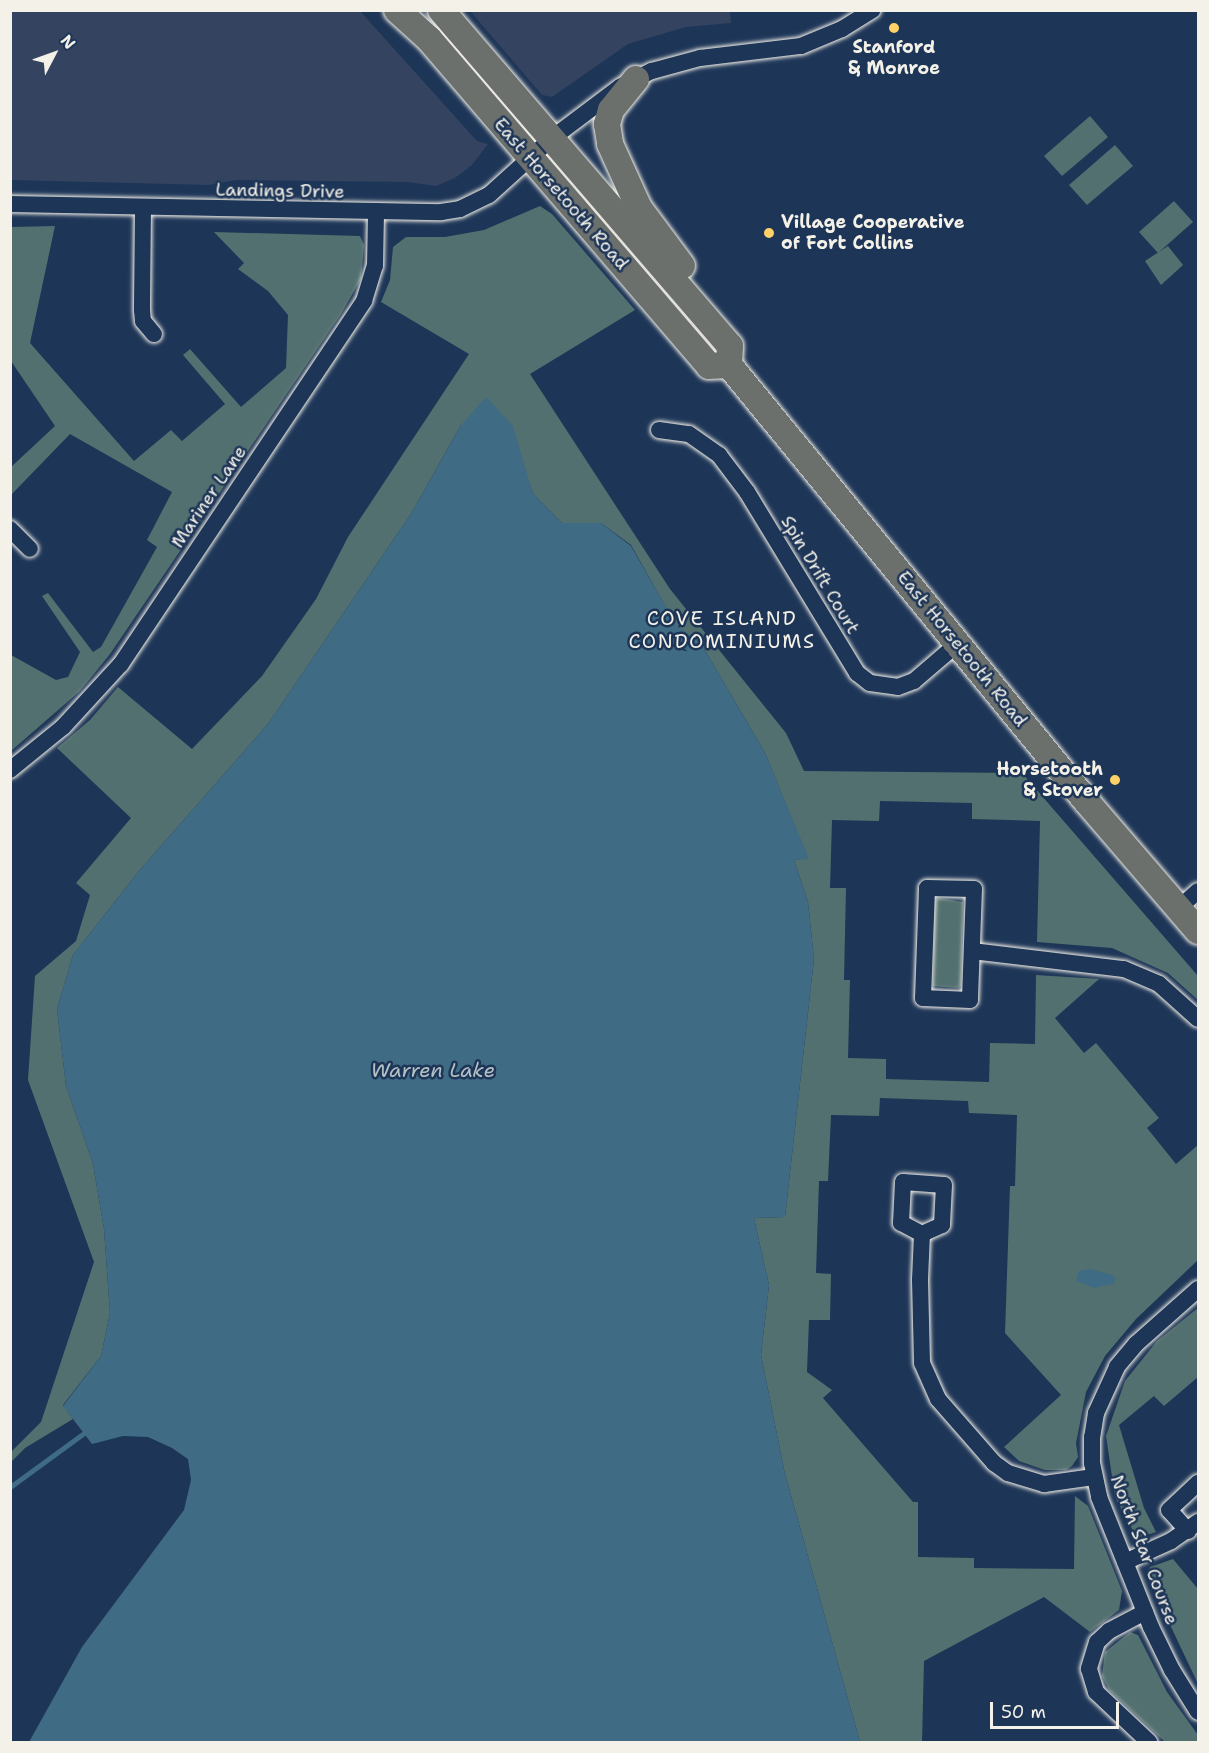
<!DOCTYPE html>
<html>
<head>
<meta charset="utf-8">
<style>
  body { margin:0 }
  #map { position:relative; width:1209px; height:1753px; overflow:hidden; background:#1d3557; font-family:"Shantell Sans",sans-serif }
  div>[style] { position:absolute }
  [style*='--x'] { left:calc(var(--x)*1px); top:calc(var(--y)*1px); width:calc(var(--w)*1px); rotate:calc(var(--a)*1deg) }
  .built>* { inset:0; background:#344360 }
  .green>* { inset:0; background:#52706f }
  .water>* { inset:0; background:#3f6b85 }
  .stream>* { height:5px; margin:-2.5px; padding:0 2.5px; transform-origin:2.5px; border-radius:2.5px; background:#3f6b85 }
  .roads { filter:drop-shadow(0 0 2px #f4f1e8) drop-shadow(0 0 2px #f4f1e8) }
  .minor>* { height:16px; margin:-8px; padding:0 8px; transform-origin:8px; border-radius:8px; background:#1d3557 }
  .primary>* { height:26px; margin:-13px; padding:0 13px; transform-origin:13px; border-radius:13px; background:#6c706d }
  .dots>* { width:16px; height:16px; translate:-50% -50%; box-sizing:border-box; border:3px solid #1d3557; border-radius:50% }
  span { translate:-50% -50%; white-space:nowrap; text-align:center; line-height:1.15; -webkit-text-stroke:5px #1d3557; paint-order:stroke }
  .poi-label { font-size:18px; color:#f4f1e8; font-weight:700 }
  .left { translate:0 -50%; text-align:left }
  .right { translate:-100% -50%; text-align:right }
  .street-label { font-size:18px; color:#f4f1e8 }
  .neighbourhood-label { font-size:20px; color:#f4f1e8; letter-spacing:1.5px }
  .water-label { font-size:20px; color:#b5c2c5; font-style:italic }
  .frame { position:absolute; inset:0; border:12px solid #f4f1e8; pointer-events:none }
  .north { position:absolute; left:24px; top:24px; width:60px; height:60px; -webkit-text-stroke:4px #1d3557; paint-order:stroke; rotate:49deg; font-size:16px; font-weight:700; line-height:24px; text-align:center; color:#f4f1e8 }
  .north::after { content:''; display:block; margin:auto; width:21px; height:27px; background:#f4f1e8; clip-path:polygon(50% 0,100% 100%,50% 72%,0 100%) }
  .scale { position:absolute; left:990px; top:1702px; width:129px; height:27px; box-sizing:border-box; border:3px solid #f4f1e8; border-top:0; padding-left:8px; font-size:18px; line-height:21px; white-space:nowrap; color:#f4f1e8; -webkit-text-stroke:4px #1d3557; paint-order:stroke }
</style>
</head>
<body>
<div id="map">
  <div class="built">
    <i style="clip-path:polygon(11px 10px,360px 11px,477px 141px,488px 144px,472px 165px,455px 178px,436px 186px,408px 182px,236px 180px,209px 185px,11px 180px)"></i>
    <i style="clip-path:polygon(730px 10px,731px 23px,686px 27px,628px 44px,552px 97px,542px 95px,470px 11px)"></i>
  </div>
  <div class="green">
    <i style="clip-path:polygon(1090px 116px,1108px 137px,1062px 176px,1044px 156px)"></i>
    <i style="clip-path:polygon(1115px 145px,1133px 166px,1087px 205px,1069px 185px)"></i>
    <i style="clip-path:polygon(1174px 201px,1193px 222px,1158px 253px,1139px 232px)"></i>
    <i style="clip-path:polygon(540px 206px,552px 214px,635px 310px,530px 374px,670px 589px,786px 733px,804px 771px,1022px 773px,1198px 976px,1198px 1000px,1168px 973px,1112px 948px,1037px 942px,1040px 821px,972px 819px,972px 803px,880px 801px,879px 821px,832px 820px,830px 888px,846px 888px,844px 980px,850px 980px,848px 1058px,886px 1059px,886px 1079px,989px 1082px,990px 1043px,1035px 1044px,1036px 975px,1099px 979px,1055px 1018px,1084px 1053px,1096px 1043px,1159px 1118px,1147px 1128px,1176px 1164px,1198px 1145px,1198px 1260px,1136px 1319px,1105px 1356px,1086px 1392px,1076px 1443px,1078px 1457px,1072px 1466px,1066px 1470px,1045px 1470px,1019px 1461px,1004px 1447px,1061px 1395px,1005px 1333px,1010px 1186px,1015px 1186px,1017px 1115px,969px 1113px,968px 1101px,880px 1098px,879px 1116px,831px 1115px,828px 1181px,819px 1181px,816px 1273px,831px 1274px,830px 1320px,809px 1320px,807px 1372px,832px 1390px,823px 1398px,913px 1502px,918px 1502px,918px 1557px,974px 1558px,974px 1568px,1074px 1569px,1075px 1496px,1088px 1506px,1122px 1591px,1119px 1610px,1090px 1632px,1044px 1597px,924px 1661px,922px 1742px,860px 1742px,785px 1474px,761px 1355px,769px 1285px,754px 1218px,785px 1217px,814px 959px,808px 902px,794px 860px,808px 858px,765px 753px,700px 642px,677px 627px,631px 545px,601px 523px,562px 523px,533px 494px,522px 461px,461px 425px,411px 514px,268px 724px,139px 871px,73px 955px,57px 1009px,66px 1086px,93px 1164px,104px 1229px,110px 1313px,101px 1356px,63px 1405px,73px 1419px,25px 1448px,11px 1462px,11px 1452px,41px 1422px,94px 1262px,28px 1080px,35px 976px,76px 941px,90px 895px,76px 883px,131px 818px,57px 748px,90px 720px,118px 687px,192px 749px,262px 676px,316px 599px,348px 537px,469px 354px,381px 302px,390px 280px,393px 247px,406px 237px,445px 237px,484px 230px)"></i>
    <i style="clip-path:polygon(55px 226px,30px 343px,134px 461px,171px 430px,182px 441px,225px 404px,183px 355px,190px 349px,241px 407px,286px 368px,288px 315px,268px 291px,238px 269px,244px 263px,214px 232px,360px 236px,364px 245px,361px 279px,341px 314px,110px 654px,80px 691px,11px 751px,11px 655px,56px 680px,68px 677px,80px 652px,42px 596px,48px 593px,93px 652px,101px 647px,157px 547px,147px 540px,172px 492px,70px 434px,11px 495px,11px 467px,55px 426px,11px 361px,11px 227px)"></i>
    <i style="clip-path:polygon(1168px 246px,1183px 265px,1161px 285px,1145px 261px)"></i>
    <i style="clip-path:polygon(939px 898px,963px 902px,961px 986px,958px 988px,933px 986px,935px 900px)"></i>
    <i style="clip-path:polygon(1198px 1308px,1198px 1377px,1164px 1406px,1154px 1396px,1119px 1425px,1144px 1508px,1156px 1532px,1137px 1538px,1115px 1497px,1106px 1436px,1125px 1381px,1157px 1341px)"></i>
    <i style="clip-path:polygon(1173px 1559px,1198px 1589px,1198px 1684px,1146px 1574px,1150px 1567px)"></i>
    <i style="clip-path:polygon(1130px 1632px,1138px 1635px,1167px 1692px,1198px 1735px,1198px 1742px,1165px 1742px,1109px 1690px,1102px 1676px,1105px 1652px)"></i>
  </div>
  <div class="water">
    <i style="clip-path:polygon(486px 397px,513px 426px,533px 494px,562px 523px,601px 523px,631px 546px,677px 626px,700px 642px,765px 753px,809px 859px,794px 860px,808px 902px,814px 959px,785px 1217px,754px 1218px,769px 1285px,761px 1355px,785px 1474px,860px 1742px,29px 1742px,82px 1647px,184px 1510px,191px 1480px,188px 1459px,172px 1448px,148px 1437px,123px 1436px,92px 1444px,63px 1406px,101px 1356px,110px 1313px,104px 1229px,93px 1164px,66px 1086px,57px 1009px,73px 955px,139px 871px,268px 724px,411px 514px,461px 425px)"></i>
    <i style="clip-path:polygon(1090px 1269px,1112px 1275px,1116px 1279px,1113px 1284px,1094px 1288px,1076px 1281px,1079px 1271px)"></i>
  </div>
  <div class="stream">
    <i style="--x:10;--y:1487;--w:92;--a:-36.1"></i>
  </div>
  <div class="roads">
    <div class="minor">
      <i style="--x:10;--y:204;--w:431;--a:1.1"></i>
      <i style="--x:441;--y:212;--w:19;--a:-9"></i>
      <i style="--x:460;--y:209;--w:32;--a:-26"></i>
      <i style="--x:489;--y:195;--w:84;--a:-42.1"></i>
      <i style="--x:551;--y:139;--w:86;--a:-37"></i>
      <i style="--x:620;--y:87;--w:36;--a:-27"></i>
      <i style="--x:652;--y:71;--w:50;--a:-15.2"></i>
      <i style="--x:700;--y:58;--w:102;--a:-6.8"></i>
      <i style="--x:801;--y:46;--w:44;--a:-22.5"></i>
      <i style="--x:842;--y:29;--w:36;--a:-32"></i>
      <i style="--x:143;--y:209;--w:101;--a:90.6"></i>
      <i style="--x:142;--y:310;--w:11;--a:85"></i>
      <i style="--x:143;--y:321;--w:17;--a:50"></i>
      <i style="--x:659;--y:430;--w:30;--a:8"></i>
      <i style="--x:689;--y:434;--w:37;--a:35"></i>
      <i style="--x:719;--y:455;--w:46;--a:52.9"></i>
      <i style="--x:747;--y:492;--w:212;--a:58.7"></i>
      <i style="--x:857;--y:673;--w:16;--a:38"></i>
      <i style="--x:870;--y:683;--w:28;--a:8"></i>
      <i style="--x:898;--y:687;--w:17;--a:-21"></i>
      <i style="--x:914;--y:681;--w:57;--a:-40.7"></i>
      <i style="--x:10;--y:529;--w:28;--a:45"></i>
      <i style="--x:10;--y:770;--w:68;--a:-39.1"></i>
      <i style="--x:63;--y:727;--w:86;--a:-47.4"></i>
      <i style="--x:121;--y:664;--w:437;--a:-56.2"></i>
      <i style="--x:364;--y:301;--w:37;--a:-73"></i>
      <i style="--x:375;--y:266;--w:54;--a:-88.9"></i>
      <i style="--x:927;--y:888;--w:47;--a:1.2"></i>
      <i style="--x:974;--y:889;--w:111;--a:92.1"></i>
      <i style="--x:970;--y:1000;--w:47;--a:-177.6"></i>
      <i style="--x:923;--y:998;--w:110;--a:-87.9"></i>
      <i style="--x:1179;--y:908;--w:25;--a:-42"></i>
      <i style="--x:972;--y:951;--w:153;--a:6.8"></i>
      <i style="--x:1124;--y:969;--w:38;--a:23"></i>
      <i style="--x:1159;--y:984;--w:52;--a:41.9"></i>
      <i style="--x:922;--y:1234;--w:24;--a:-152"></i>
      <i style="--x:901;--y:1223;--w:41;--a:-87.2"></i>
      <i style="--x:903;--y:1182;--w:41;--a:4.2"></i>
      <i style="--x:944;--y:1185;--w:40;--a:92.9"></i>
      <i style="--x:942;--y:1225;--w:22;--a:156"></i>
      <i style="--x:922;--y:1234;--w:46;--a:92.5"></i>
      <i style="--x:920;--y:1280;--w:83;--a:88.6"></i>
      <i style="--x:922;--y:1363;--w:39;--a:66"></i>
      <i style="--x:938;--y:1399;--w:85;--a:48.8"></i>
      <i style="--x:994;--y:1463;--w:17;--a:36"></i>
      <i style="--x:1008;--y:1473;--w:38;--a:17"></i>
      <i style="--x:1044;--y:1484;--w:50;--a:-8"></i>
      <i style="--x:1198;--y:1289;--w:83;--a:138.4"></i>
      <i style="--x:1136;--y:1344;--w:30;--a:130"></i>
      <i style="--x:1117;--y:1367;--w:51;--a:114.5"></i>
      <i style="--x:1096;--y:1413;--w:24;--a:99"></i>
      <i style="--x:1092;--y:1437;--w:26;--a:90"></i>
      <i style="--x:1092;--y:1463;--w:35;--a:78"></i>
      <i style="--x:1099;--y:1497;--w:140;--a:68.2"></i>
      <i style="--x:1151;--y:1627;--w:48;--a:64"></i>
      <i style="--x:1172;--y:1670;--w:49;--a:58.2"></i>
      <i style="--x:1188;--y:1531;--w:28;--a:-132"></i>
      <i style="--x:1169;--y:1510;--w:40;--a:-43"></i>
      <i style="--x:1125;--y:1562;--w:51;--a:-24.5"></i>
      <i style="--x:1171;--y:1541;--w:33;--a:-35"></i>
      <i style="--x:1145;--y:1612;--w:41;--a:152.2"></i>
      <i style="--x:1109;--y:1631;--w:16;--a:137"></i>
      <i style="--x:1097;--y:1642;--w:28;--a:107"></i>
      <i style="--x:1089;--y:1669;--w:24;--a:73"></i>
      <i style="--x:1096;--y:1692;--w:73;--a:43.3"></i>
    </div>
    <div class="primary">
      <i style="--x:397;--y:10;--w:43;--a:42.2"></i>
      <i style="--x:429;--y:39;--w:430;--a:49.4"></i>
      <i style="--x:709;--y:366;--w:20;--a:-3"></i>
      <i style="--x:441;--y:10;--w:443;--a:49.3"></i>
      <i style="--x:730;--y:346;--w:19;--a:93"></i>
      <i style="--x:729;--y:365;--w:565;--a:50.67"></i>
      <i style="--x:1087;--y:802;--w:170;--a:49.3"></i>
      <i style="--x:636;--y:79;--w:40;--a:129"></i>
      <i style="--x:611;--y:110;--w:15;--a:106"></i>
      <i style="--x:607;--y:124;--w:20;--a:81"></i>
      <i style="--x:610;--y:144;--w:70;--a:65.6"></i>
      <i style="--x:639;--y:208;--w:72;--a:53.4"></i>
    </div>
  </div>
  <div class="dots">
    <i style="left:894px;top:28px;background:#ffd166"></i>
    <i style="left:769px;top:233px;background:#ffd166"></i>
    <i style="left:1115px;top:780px;background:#ffd166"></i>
  </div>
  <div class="poi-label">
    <span style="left:894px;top:58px">Stanford<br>&amp; Monroe</span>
    <span class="left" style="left:781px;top:233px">Village Cooperative<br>of Fort Collins</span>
    <span class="right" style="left:1103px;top:780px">Horsetooth<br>&amp; Stover</span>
  </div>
  <div class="street-label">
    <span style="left:280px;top:191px;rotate:1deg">Landings Drive</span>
    <span style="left:561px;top:194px;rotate:49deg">East Horsetooth Road</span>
    <span style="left:209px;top:497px;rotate:-56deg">Mariner Lane</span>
    <span style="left:820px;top:575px;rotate:59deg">Spin Drift Court</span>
    <span style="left:962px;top:649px;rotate:51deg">East Horsetooth Road</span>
    <span style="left:1144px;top:1550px;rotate:69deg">North Star Course</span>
  </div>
  <div class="neighbourhood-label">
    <span style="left:722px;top:630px">COVE ISLAND<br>CONDOMINIUMS</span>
  </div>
  <div class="water-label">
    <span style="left:433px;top:1070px">Warren Lake</span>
  </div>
  <div class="frame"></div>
  <div class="north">N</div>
  <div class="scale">50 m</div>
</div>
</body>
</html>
